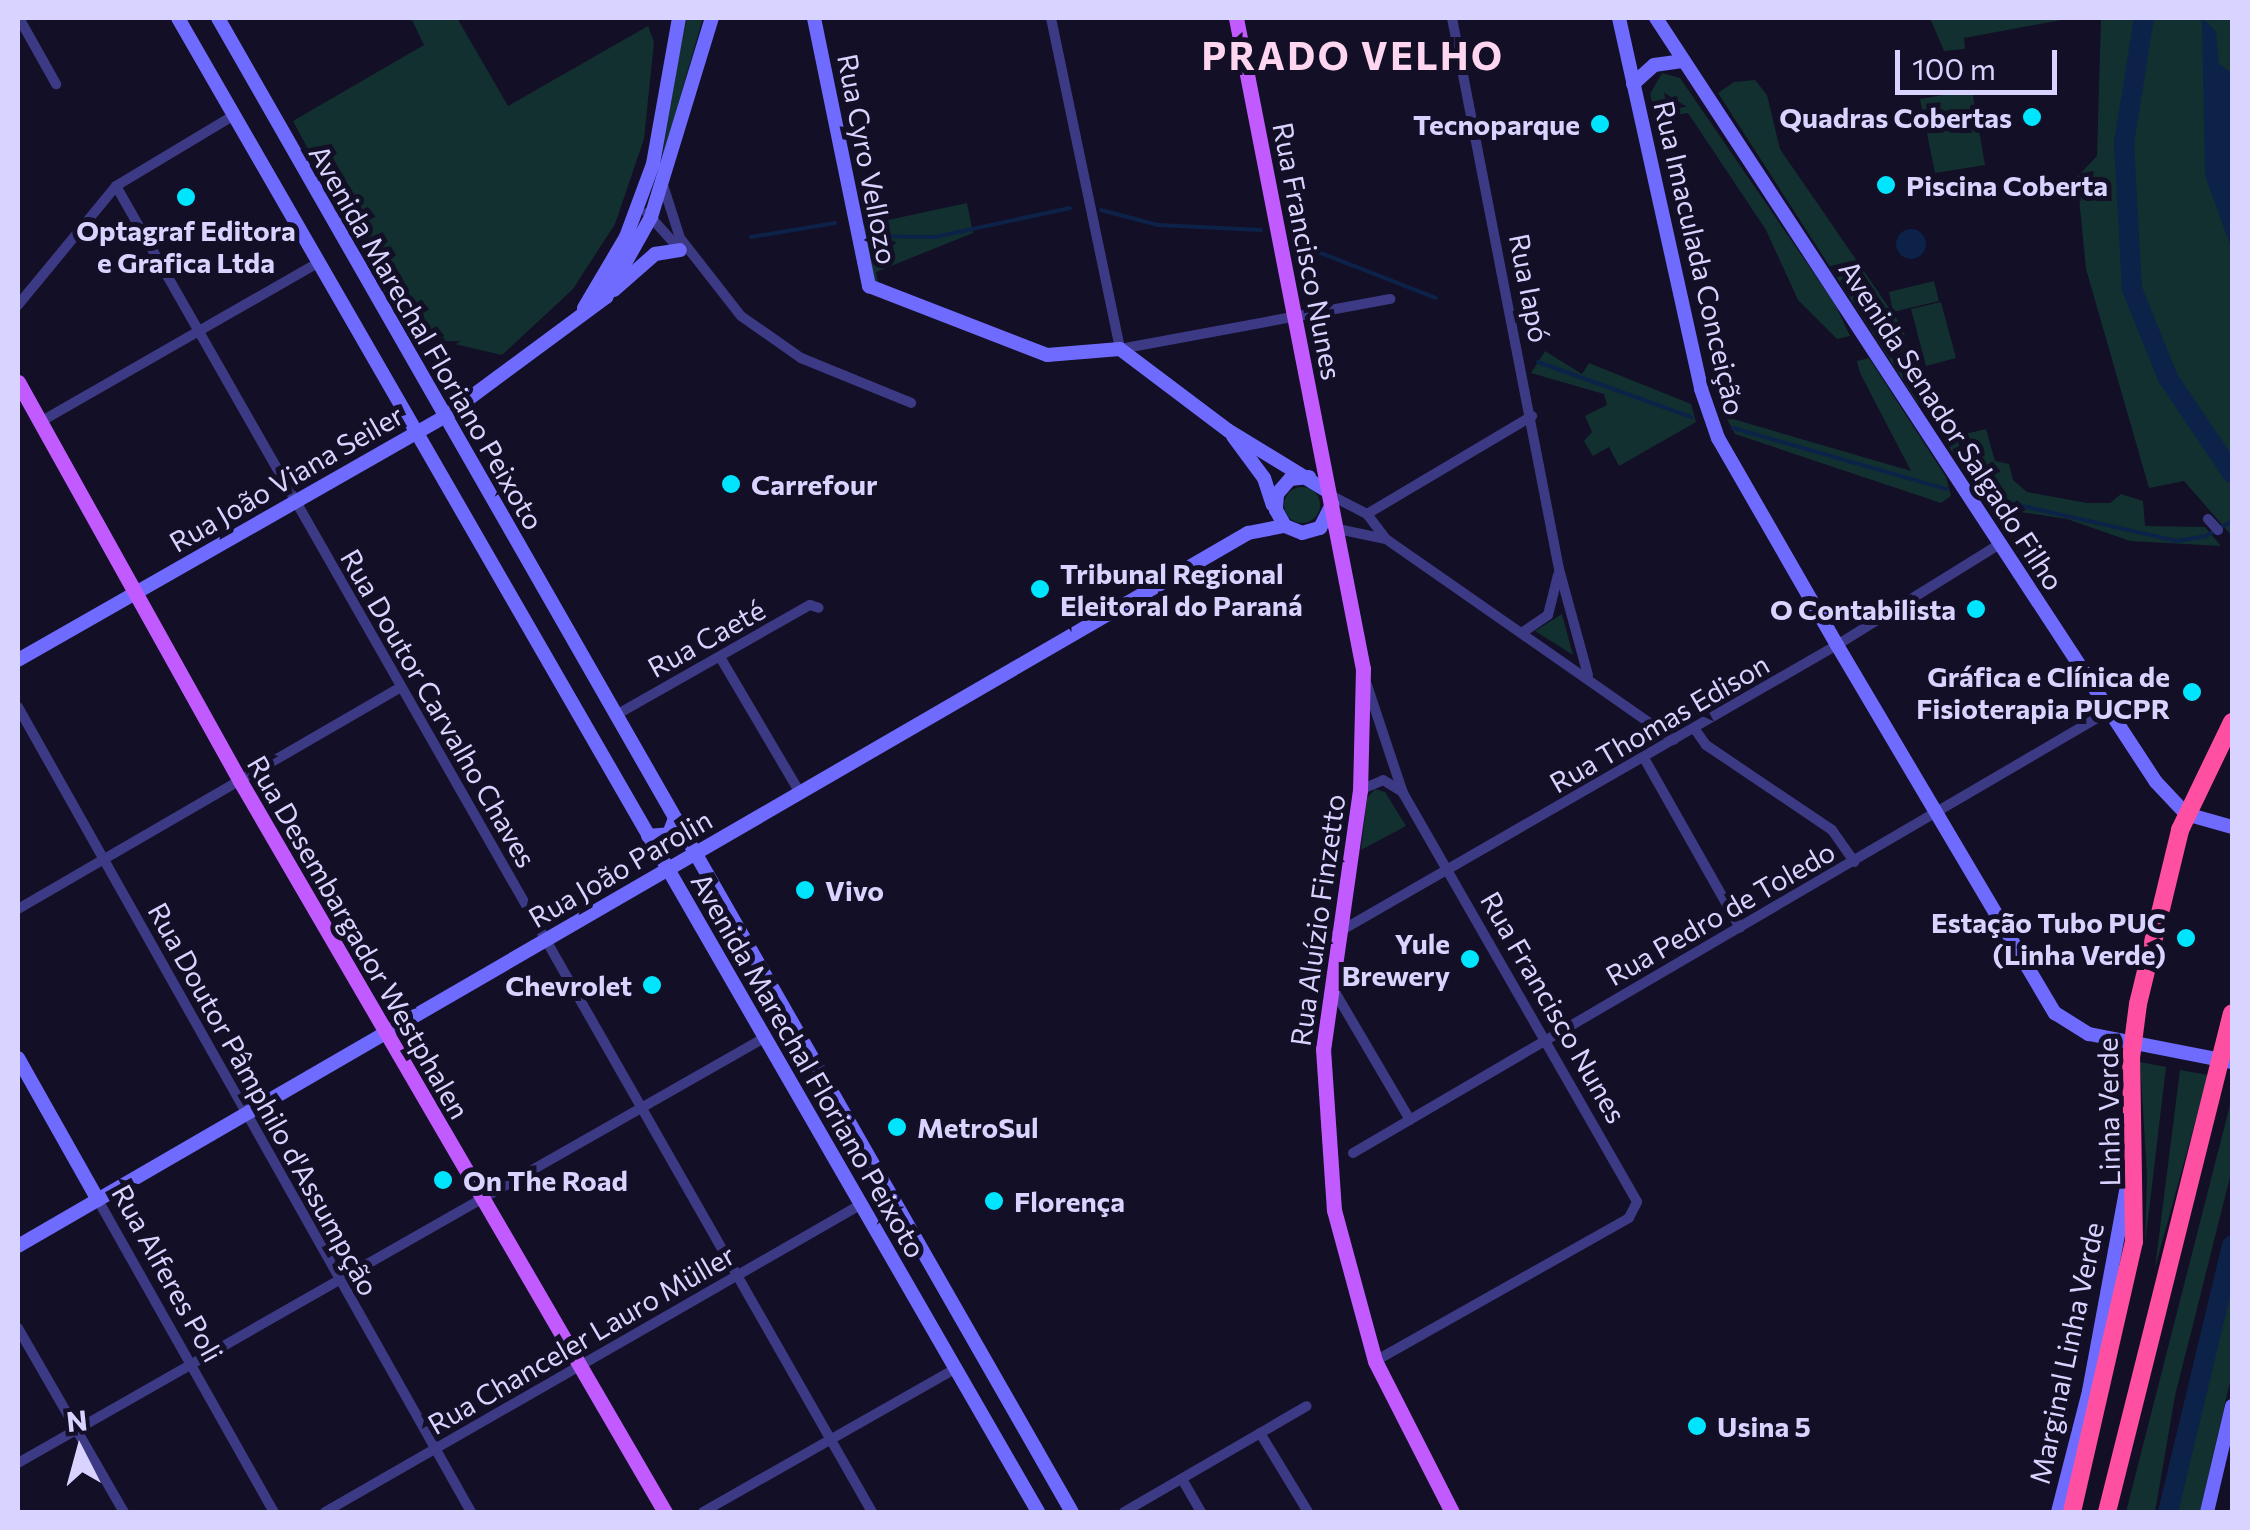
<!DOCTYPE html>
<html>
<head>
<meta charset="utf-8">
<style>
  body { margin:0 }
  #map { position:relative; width:2250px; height:1530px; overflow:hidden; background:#130f26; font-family:Commissioner,sans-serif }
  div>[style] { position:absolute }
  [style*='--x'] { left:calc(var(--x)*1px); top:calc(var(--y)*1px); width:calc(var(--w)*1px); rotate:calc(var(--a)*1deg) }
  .green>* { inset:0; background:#12302f }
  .round { border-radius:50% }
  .water>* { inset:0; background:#0c2248 }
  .stream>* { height:4px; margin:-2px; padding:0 2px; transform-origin:2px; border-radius:2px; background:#0c2248 }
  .river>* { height:20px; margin:-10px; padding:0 10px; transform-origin:10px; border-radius:10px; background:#0c2248 }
  .street>* { height:10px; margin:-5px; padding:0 5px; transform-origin:5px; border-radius:5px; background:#3d3a85 }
  .secondary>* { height:14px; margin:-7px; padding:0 7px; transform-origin:7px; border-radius:7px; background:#6f6bff }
  .primary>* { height:15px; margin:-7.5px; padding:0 7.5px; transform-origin:7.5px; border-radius:7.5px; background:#c25bff }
  .highway>* { height:18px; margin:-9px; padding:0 9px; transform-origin:9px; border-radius:9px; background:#ff4fa3 }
  .dots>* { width:28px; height:28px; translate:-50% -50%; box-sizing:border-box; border:5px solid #130f26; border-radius:50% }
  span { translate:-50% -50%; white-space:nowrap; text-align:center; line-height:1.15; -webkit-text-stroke:10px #130f26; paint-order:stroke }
  .poi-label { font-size:28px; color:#d9d4ff; font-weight:700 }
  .right { translate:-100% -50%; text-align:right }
  .left { translate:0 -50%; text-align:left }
  .street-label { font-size:28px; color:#d9d4ff }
  .district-label { font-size:38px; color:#ffd6f0; font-weight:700; letter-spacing:2.5px }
  .frame { position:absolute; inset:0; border:20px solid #d9d4ff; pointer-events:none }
  .north { position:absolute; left:30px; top:1400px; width:100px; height:100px; -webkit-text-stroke:8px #130f26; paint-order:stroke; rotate:354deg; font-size:28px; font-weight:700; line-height:40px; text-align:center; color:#d9d4ff }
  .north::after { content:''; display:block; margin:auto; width:35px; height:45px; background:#d9d4ff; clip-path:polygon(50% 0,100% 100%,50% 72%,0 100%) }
  .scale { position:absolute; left:1895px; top:50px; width:162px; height:45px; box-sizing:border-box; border:5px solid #d9d4ff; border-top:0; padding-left:12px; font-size:30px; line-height:35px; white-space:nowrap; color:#d9d4ff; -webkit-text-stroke:8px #130f26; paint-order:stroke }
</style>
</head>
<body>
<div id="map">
  <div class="green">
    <i style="clip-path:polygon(411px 18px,457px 18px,508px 106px,648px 26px,654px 42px,644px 139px,615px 224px,573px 289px,502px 355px,407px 333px,293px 121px,424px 45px)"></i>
    <i style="clip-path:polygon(687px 18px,703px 18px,661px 163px,679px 54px)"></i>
    <i style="clip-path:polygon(1930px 18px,2072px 18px,1964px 38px,1965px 49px,1944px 51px)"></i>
    <i style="clip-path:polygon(2101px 18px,2232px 18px,2232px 536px,2184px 481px,2149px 488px,2086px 269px,2077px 177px,2097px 156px)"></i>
    <i style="clip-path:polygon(1662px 73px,1680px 78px,1835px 304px,1850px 336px,1837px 339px,1798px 300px,1766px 230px,1688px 113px,1669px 116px,1676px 162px,1669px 163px,1650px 94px)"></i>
    <i style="clip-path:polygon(1755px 80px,1767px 95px,1780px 149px,1903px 328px,1919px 405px,1718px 93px,1734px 82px)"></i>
    <i style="clip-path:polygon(1972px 90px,1985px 165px,1935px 173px,1920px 99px)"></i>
    <i style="clip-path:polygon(967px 203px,973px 233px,876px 272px,879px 287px,872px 283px,860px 232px,865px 225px)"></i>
    <i style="clip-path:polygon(1934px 281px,1939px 301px,1893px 312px,1889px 292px)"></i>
    <i style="clip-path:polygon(1941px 302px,1956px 358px,1926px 366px,1911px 309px)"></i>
    <i style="clip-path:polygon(1545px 351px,1582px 374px,1589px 363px,1691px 404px,1696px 422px,1619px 466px,1609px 447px,1593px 456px,1584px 441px,1592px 432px,1585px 416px,1607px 405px,1604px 394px,1531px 373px)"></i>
    <i style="clip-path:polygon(1869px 358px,1946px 477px,1951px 496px,1941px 503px,1735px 434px,1726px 417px,1911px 471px,1860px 373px,1857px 361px)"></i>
    <i style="clip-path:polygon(1986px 429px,1995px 461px,2009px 464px,2013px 480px,2027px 492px,2087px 503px,2110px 503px,2121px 494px,2143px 501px,2145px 526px,2205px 527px,2221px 546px,2130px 541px,2067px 519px,1987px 507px,1944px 439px)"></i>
    <i class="round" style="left:1284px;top:487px;width:36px;height:36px"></i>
    <i style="clip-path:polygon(1562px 614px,1573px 655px,1535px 631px)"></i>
    <i style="clip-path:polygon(1375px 789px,1385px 792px,1406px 826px,1361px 850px,1367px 798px)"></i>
    <i style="clip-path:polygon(2140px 1062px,2166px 1067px,2145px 1244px,2147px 1176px)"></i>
    <i style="clip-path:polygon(2180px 1070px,2208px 1075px,2155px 1268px)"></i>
    <i style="clip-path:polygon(2232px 1097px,2232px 1169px,2175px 1396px,2155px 1512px,2126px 1512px)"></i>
    <i style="clip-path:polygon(2232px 1266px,2232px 1373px,2200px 1512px,2172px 1512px)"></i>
  </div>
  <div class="water">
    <i style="clip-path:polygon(2202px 18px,2216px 31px,2219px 64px,2232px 73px,2232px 250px,2205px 176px)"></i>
    <i class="round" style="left:1896px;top:229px;width:30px;height:30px"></i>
  </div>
  <div class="stream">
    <i style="--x:1101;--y:210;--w:59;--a:14.7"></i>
    <i style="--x:1158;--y:225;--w:103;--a:2.8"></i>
    <i style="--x:868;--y:236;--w:67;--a:0.9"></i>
    <i style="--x:935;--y:237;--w:138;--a:-12.1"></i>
    <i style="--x:751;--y:237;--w:85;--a:-9.5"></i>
    <i style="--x:1295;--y:243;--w:151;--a:21.3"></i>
    <i style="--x:1538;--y:362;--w:163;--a:19.8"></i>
    <i style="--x:1733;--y:428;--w:222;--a:16"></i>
    <i style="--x:1983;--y:497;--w:198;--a:12.8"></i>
    <i style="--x:2176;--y:541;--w:30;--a:-9"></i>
    <i style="--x:2206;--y:536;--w:30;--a:-30"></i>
  </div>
  <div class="river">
    <i style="--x:2144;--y:18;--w:127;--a:99.1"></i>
    <i style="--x:2124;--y:143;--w:146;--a:86.9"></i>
    <i style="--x:2132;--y:289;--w:96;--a:68"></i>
    <i style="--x:2168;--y:378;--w:115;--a:56"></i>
    <i style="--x:2168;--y:1512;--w:274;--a:-76.5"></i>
  </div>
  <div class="street">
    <i style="--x:19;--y:18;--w:76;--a:60.7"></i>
    <i style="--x:1051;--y:18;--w:338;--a:78.2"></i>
    <i style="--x:1120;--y:349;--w:275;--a:-10.5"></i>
    <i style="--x:1452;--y:18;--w:561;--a:79.01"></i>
    <i style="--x:1559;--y:569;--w:110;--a:74.7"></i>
    <i style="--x:663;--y:185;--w:56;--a:72.2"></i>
    <i style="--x:680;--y:238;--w:99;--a:52"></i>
    <i style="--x:741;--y:316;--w:73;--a:35"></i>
    <i style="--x:801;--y:358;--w:119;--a:22.2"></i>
    <i style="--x:116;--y:186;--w:1526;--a:60.31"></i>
    <i style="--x:647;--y:213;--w:52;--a:48.1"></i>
    <i style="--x:18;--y:305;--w:154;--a:-50.5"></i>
    <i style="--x:116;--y:186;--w:138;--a:-31"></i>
    <i style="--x:40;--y:422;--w:322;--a:-29.8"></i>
    <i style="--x:1330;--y:495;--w:42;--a:27.2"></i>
    <i style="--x:1367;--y:514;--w:31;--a:53"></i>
    <i style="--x:1386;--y:539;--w:351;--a:34.9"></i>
    <i style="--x:1367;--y:514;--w:192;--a:-30.7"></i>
    <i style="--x:2208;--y:519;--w:15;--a:48"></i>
    <i style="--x:1333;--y:528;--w:53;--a:11.9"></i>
    <i style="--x:1523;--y:632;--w:30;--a:-34"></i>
    <i style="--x:1548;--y:615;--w:41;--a:-76"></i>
    <i style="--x:720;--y:657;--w:158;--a:59.5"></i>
    <i style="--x:1367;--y:685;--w:114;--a:71.6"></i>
    <i style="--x:1403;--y:793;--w:471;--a:60.2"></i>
    <i style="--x:1637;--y:1202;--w:18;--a:117"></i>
    <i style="--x:1629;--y:1218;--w:291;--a:150.6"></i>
    <i style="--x:18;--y:707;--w:924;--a:60.63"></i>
    <i style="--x:616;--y:715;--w:223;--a:-29.6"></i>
    <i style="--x:810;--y:605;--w:9;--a:18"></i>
    <i style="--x:1694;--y:728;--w:21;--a:55"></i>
    <i style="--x:1706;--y:745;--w:152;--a:34"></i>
    <i style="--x:1832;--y:830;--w:39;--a:55"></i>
    <i style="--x:1644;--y:758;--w:195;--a:60.5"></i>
    <i style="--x:1360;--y:790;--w:25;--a:-23"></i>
    <i style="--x:1383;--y:780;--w:23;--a:31"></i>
    <i style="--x:18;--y:909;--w:443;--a:-30.1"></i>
    <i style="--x:1337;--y:933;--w:577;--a:-29.94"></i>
    <i style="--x:1837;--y:645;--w:192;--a:-31.8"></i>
    <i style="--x:1332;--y:987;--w:154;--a:59.6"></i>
    <i style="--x:1353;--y:1153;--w:876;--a:-30.31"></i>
    <i style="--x:98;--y:1200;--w:358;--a:60.6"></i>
    <i style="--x:18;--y:1328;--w:212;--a:60.1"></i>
    <i style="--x:1260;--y:1433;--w:92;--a:58.7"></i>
    <i style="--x:18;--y:1463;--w:859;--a:-29.67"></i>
    <i style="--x:1182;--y:1479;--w:38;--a:60"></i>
    <i style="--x:325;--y:1512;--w:617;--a:-29.85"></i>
    <i style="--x:703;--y:1512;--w:290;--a:-29.6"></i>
    <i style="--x:1124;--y:1512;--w:211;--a:-30.1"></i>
  </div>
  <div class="secondary">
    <i style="--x:178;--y:18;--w:1724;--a:60.07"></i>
    <i style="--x:218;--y:18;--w:1721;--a:60.25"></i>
    <i style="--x:814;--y:18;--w:274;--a:78.4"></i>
    <i style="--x:869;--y:286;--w:191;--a:21.2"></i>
    <i style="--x:1047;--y:355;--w:73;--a:-4.7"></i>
    <i style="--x:1120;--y:349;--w:136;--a:37"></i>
    <i style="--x:1229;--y:431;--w:117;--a:31.4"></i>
    <i style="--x:1619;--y:18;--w:380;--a:77.5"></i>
    <i style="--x:1701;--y:389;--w:52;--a:70.9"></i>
    <i style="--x:1718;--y:438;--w:239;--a:60.1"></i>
    <i style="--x:1837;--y:645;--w:428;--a:59.4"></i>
    <i style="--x:2055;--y:1013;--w:40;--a:32"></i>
    <i style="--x:2089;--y:1034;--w:146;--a:11.1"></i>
    <i style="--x:1656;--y:18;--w:913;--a:56.8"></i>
    <i style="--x:2156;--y:782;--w:44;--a:46.8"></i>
    <i style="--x:2186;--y:814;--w:48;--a:15.8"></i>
    <i style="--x:1633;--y:84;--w:28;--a:-42"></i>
    <i style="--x:1654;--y:65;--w:30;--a:-8"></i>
    <i style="--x:614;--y:290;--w:55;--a:-41.3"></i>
    <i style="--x:655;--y:254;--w:25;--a:-9"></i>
    <i style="--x:584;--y:308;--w:82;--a:-59.4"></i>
    <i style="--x:626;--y:237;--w:78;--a:-69.7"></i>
    <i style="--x:653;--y:164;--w:148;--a:-79.9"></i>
    <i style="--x:1233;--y:436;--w:52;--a:53.6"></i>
    <i style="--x:1264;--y:478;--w:28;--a:72"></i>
    <i style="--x:1309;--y:477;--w:19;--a:174"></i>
    <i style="--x:1290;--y:479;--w:20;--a:131"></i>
    <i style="--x:1277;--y:494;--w:16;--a:94"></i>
    <i style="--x:1276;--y:510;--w:18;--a:61"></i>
    <i style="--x:1285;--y:526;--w:18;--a:22"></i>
    <i style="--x:1302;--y:533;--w:19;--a:-16"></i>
    <i style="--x:1320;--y:528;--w:27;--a:-63"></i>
    <i style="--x:18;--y:660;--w:490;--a:-29.7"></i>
    <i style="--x:444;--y:417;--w:202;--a:-36.5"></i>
    <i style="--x:606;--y:297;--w:92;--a:-60.6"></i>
    <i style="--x:651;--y:217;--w:208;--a:-73"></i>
    <i style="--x:648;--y:836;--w:21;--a:-5"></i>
    <i style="--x:669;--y:834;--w:17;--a:-69"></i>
    <i style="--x:18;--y:1058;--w:163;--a:60.6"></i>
    <i style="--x:18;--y:1246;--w:1422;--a:-30.1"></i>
    <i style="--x:1248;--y:533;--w:38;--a:-11"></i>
    <i style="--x:2058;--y:1512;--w:125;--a:-75.6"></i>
    <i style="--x:2089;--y:1391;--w:215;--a:-79.5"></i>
    <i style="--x:2207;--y:1512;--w:109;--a:-76.7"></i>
  </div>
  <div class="primary">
    <i style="--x:1236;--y:18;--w:663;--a:78.96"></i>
    <i style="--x:1363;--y:669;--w:121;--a:91.4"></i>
    <i style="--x:1360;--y:790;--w:262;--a:98.1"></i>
    <i style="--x:1323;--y:1049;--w:161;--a:86.1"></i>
    <i style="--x:1334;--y:1210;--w:156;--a:74.8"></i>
    <i style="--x:1375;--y:1361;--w:169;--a:63"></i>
    <i style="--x:18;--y:382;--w:457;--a:60.9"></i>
    <i style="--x:240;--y:781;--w:846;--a:59.83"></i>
  </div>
  <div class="highway">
    <i style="--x:2072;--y:1512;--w:277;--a:-77.1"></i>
    <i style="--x:2134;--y:1242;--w:184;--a:-90.9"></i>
    <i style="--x:2131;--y:1058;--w:54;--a:-82.6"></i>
    <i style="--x:2138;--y:1004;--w:179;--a:-76.4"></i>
    <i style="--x:2180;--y:830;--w:120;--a:-64.3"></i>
    <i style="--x:2107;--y:1512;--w:514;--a:-75.94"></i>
  </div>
  <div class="dots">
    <i style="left:2032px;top:117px;background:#00e5ff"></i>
    <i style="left:1600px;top:124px;background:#00e5ff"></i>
    <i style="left:1886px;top:185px;background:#00e5ff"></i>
    <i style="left:186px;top:197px;background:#00e5ff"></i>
    <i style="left:731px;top:484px;background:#00e5ff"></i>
    <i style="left:1040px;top:589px;background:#00e5ff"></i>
    <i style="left:1976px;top:609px;background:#00e5ff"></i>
    <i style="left:2192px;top:692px;background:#00e5ff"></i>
    <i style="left:805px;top:890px;background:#00e5ff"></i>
    <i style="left:2186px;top:938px;background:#00e5ff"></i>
    <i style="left:1470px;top:959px;background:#00e5ff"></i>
    <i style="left:652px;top:985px;background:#00e5ff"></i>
    <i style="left:897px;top:1127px;background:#00e5ff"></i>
    <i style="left:443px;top:1180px;background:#00e5ff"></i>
    <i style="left:994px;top:1201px;background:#00e5ff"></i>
    <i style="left:1697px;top:1426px;background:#00e5ff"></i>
  </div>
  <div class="poi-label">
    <span class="right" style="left:2012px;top:117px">Quadras Cobertas</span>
    <span class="right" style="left:1580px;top:124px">Tecnoparque</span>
    <span class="left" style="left:1906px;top:185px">Piscina Coberta</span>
    <span style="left:186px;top:246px">Optagraf Editora<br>e Grafica Ltda</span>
    <span class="left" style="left:751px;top:484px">Carrefour</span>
    <span class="left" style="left:1060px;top:589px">Tribunal Regional<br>Eleitoral do Paraná</span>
    <span class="right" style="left:1956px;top:609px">O Contabilista</span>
    <span class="right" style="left:2170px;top:692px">Gráfica e Clínica de<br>Fisioterapia PUCPR</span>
    <span class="left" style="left:825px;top:890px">Vivo</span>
    <span class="right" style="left:2166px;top:938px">Estação Tubo PUC<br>(Linha Verde)</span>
    <span class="right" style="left:1450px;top:959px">Yule<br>Brewery</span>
    <span class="right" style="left:632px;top:985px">Chevrolet</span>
    <span class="left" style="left:917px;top:1127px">MetroSul</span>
    <span class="left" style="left:463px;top:1180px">On The Road</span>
    <span class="left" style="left:1014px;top:1201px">Florença</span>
    <span class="left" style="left:1717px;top:1426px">Usina 5</span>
  </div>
  <div class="street-label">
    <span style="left:868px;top:159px;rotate:79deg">Rua Cyro Vellozo</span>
    <span style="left:1308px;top:251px;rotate:79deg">Rua Francisco Nunes</span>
    <span style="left:1700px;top:258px;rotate:77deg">Rua Imaculada Conceição</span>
    <span style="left:1530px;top:288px;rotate:79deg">Rua Iapó</span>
    <span style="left:427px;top:337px;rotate:60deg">Avenida Marechal Floriano Peixoto</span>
    <span style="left:1952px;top:425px;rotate:57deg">Avenida Senador Salgado Filho</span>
    <span style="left:286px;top:478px;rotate:-30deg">Rua João Viana Seiler</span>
    <span style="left:706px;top:638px;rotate:-29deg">Rua Caeté</span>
    <span style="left:439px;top:708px;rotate:60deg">Rua Doutor Carvalho Chaves</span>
    <span style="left:1659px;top:723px;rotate:-30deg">Rua Thomas Edison</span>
    <span style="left:620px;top:868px;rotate:-30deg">Rua João Parolin</span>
    <span style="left:1720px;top:913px;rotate:-30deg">Rua Pedro de Toledo</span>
    <span style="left:1317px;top:920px;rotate:-82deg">Rua Aluízio Finzetto</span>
    <span style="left:359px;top:937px;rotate:60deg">Rua Desembargador Westphalen</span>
    <span style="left:1554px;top:1007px;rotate:60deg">Rua Francisco Nunes</span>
    <span style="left:809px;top:1065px;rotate:60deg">Avenida Marechal Floriano Peixoto</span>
    <span style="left:264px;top:1099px;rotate:61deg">Rua Doutor Pâmphilo d'Assumpção</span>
    <span style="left:2108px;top:1112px;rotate:-91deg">Linha Verde</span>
    <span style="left:168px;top:1273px;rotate:61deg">Rua Alferes Poli</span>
    <span style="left:581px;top:1339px;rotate:-30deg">Rua Chanceler Lauro Müller</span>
    <span style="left:2066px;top:1353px;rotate:-78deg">Marginal Linha Verde</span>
  </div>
  <div class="district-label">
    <span style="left:1353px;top:55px">PRADO VELHO</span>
  </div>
  <div class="frame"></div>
  <div class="north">N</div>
  <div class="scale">100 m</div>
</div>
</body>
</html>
